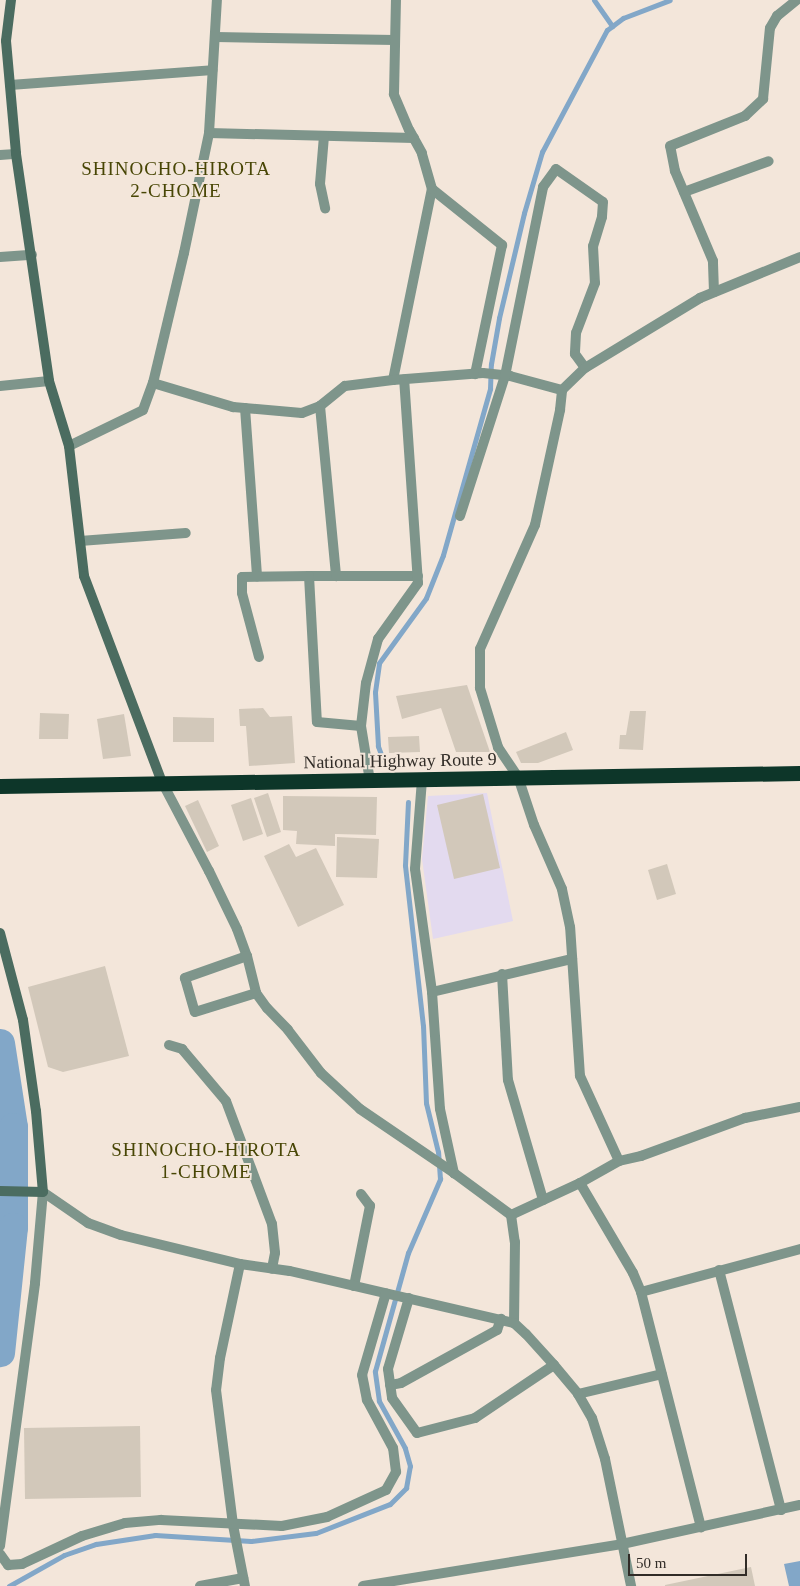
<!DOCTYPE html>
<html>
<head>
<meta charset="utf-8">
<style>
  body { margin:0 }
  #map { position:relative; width:800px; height:1586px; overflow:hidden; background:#f3e6da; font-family:Georgia,serif }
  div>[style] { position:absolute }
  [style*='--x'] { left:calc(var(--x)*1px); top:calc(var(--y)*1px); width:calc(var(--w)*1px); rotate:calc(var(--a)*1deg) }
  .commercial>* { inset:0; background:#e3daef }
  .water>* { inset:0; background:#82a7c8 }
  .stream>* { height:5px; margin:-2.5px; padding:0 2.5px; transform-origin:2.5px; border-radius:2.5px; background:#82a7c8 }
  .river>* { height:29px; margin:-14.5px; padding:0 14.5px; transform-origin:14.5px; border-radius:14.5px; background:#82a7c8 }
  .building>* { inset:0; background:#d2c8ba }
  .street>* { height:10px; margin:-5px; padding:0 5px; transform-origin:5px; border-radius:5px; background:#7e958b }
  .secondary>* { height:10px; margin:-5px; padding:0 5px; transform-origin:5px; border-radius:5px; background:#4b6c60 }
  .highway>* { height:15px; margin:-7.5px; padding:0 7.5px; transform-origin:7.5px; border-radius:7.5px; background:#0d3629 }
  span { translate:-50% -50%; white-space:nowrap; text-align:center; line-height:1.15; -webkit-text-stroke:4px #f3e6da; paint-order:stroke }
  .street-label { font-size:18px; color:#312c27 }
  .neighbourhood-label { font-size:19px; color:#484605; letter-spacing:1px }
  .scale { position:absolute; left:628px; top:1554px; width:119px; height:22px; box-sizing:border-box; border:2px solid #312c27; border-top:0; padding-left:6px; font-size:15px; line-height:18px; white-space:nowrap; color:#312c27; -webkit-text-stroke:4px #f3e6da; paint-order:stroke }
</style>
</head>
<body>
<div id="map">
  <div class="commercial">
    <i style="clip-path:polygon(487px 793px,513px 921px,433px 939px,422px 859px,428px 796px)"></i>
  </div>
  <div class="water">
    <i style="clip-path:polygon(800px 1561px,800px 1586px,789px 1586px,784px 1564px)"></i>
  </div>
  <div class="stream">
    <i style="--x:594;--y:0;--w:32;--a:55"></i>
    <i style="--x:383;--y:760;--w:15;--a:-110"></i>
    <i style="--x:378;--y:746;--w:54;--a:-93.2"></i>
    <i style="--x:375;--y:692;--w:29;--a:-82"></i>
    <i style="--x:379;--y:663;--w:80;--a:-54.1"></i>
    <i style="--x:426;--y:598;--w:46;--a:-68.4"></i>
    <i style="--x:443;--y:555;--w:173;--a:-74.2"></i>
    <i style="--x:490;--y:389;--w:25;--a:-88"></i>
    <i style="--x:491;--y:364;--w:47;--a:-80.1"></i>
    <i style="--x:499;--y:318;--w:108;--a:-76.6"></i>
    <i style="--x:524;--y:213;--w:64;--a:-73.6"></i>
    <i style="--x:542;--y:152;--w:138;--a:-62"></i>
    <i style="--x:607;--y:30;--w:20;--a:-37"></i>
    <i style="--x:623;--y:18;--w:50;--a:-21"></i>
    <i style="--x:9;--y:1586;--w:63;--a:-29.4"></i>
    <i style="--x:64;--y:1555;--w:34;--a:-19"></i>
    <i style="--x:96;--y:1544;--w:60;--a:-8.7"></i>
    <i style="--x:155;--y:1535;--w:96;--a:3.6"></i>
    <i style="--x:251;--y:1541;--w:65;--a:-7"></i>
    <i style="--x:316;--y:1533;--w:79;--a:-21.4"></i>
    <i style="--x:390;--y:1504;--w:23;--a:-45"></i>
    <i style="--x:406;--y:1488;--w:22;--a:-80"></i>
    <i style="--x:410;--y:1466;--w:19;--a:-106"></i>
    <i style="--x:405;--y:1448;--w:54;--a:-119"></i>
    <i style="--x:379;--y:1401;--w:30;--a:-98"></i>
    <i style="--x:375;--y:1371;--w:123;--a:-74.4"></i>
    <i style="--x:408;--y:1253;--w:81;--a:-66.6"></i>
    <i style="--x:440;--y:1179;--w:27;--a:-94"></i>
    <i style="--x:438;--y:1152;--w:50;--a:-103.8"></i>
    <i style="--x:426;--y:1103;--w:77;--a:-92.2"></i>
    <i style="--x:423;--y:1026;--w:162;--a:-96.4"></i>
    <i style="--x:405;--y:865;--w:63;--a:-87.3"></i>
  </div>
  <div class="river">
    <i style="--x:0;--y:1043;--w:85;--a:81.2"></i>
    <i style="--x:13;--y:1127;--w:100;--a:90"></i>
    <i style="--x:13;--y:1227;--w:126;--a:95.9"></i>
  </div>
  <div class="building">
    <i style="clip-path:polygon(467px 685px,490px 752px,456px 752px,441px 708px,402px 719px,396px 696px)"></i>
    <i style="clip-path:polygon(263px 708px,270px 717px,292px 716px,295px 763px,249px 766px,246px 726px,240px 726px,239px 709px)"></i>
    <i style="clip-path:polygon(630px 711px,646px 711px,643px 750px,619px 749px,620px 735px,626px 735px)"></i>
    <i style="clip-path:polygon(40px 713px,69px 714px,68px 739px,39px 739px)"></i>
    <i style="clip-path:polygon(124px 714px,131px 756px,103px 759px,97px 719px)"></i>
    <i style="clip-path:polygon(173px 717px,214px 718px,214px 742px,173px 742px)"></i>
    <i style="clip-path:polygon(566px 732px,573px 750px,538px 763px,521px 763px,516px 752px)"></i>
    <i style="clip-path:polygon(419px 736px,420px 752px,389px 753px,388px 737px)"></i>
    <i style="clip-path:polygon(268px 793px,281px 832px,267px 837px,254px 798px)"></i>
    <i style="clip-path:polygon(483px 794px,500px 868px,454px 879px,437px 805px)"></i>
    <i style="clip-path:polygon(283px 796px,377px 797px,376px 835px,335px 834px,335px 846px,296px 844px,297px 831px,283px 830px)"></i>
    <i style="clip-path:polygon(251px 798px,263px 834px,243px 841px,231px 805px)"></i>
    <i style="clip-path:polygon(198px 800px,219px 846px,207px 852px,185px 806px)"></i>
    <i style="clip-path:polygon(337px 837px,379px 839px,377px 878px,336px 877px)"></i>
    <i style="clip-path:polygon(289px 844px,296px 857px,316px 848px,344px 905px,298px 927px,264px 856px)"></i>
    <i style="clip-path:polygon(667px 864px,676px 894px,657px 900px,648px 870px)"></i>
    <i style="clip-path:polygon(105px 966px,129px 1056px,63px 1072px,48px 1067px,28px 987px)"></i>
    <i style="clip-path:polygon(140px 1426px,141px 1497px,25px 1499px,24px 1428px)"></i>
    <i style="clip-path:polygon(751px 1567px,755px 1586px,665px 1586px,665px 1585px)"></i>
  </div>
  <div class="street">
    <i style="--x:216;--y:37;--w:179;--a:1"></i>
    <i style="--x:10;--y:85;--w:203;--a:-4.2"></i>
    <i style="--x:209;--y:133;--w:205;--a:1.4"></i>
    <i style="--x:324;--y:136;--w:48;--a:94.8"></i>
    <i style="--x:320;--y:184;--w:25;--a:78"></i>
    <i style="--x:0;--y:155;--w:16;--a:-4"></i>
    <i style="--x:432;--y:189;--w:90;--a:38.7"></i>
    <i style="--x:502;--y:245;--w:132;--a:101.8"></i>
    <i style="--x:684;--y:192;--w:90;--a:-20"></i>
    <i style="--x:0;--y:257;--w:32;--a:-4"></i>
    <i style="--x:714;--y:292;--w:31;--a:-92"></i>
    <i style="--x:713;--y:261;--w:98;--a:-112.9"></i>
    <i style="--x:675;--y:171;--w:25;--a:-101"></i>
    <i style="--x:670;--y:146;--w:81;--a:-21.8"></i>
    <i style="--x:745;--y:116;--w:25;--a:-43"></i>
    <i style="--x:763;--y:99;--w:71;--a:-84.4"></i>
    <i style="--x:770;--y:28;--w:14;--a:-60"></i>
    <i style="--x:777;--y:16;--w:26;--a:-39"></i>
    <i style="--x:393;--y:380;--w:195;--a:-78.5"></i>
    <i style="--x:432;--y:189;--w:37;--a:-106"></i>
    <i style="--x:422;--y:153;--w:26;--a:-119"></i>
    <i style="--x:409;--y:130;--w:39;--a:-113"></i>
    <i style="--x:394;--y:94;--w:94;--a:-88.8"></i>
    <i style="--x:153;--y:383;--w:84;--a:16.7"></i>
    <i style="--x:233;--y:407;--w:69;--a:5"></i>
    <i style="--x:302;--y:413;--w:19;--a:-21"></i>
    <i style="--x:320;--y:406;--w:32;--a:-39"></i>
    <i style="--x:345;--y:386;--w:48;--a:-7.1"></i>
    <i style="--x:393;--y:380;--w:90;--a:-4.4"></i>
    <i style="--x:483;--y:373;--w:27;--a:6"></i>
    <i style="--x:510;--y:376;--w:54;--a:15.1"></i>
    <i style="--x:0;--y:386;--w:49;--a:-5.8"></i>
    <i style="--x:320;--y:406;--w:171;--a:84.6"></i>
    <i style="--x:336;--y:576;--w:27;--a:180"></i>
    <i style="--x:309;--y:576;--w:146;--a:86.9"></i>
    <i style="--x:317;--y:722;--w:44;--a:5.2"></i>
    <i style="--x:361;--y:726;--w:56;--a:80.7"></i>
    <i style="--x:245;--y:408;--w:169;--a:85.9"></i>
    <i style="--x:69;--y:446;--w:82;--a:-25.9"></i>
    <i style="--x:143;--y:410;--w:29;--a:-70"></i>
    <i style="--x:153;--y:383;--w:134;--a:-76.6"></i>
    <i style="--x:184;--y:253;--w:123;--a:-78.2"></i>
    <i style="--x:209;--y:133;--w:133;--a:-86.6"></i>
    <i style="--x:460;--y:516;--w:147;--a:-72.2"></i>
    <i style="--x:505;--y:376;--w:193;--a:-78.6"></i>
    <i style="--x:543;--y:187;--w:22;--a:-54"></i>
    <i style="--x:556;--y:169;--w:57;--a:35.1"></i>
    <i style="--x:603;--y:202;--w:15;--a:94"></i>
    <i style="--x:602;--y:217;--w:30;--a:107"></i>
    <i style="--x:593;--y:246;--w:37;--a:87"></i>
    <i style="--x:595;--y:283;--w:53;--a:110.8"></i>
    <i style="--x:576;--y:333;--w:21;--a:93"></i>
    <i style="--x:575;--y:354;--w:17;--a:54"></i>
    <i style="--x:80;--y:541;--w:106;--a:-4.3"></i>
    <i style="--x:336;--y:576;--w:82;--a:0"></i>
    <i style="--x:259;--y:657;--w:66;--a:-104.9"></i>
    <i style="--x:242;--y:593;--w:16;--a:-90"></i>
    <i style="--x:242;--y:577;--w:67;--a:-0.9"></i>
    <i style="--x:361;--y:726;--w:43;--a:-83.4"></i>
    <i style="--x:366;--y:683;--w:46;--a:-74.7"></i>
    <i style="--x:378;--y:639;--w:69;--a:-54.5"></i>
    <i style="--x:418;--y:583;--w:204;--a:-93.9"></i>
    <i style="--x:422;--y:780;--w:89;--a:94.5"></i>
    <i style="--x:415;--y:869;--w:124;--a:82.1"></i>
    <i style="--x:432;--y:992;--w:117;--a:86.1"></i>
    <i style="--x:440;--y:1109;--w:66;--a:77.7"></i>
    <i style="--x:162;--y:782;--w:101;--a:62.2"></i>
    <i style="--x:209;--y:871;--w:64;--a:64.2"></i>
    <i style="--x:237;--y:929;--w:29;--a:70"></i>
    <i style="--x:247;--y:956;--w:38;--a:76"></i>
    <i style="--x:256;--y:993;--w:19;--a:54"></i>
    <i style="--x:267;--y:1008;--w:30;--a:46"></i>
    <i style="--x:288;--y:1030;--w:54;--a:52.5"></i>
    <i style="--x:321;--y:1073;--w:53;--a:42.7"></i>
    <i style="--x:360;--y:1109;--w:114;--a:34.2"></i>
    <i style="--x:454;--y:1173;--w:71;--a:36.4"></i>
    <i style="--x:511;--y:1215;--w:27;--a:82"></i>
    <i style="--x:515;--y:1242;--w:81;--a:90.7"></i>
    <i style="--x:247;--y:956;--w:66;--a:160.5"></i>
    <i style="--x:185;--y:978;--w:35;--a:74"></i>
    <i style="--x:195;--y:1012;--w:64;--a:-17.3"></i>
    <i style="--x:502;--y:974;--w:106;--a:86.8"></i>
    <i style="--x:508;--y:1080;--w:125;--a:73.7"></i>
    <i style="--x:432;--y:992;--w:144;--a:-13.3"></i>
    <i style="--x:169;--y:1045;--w:14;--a:17"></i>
    <i style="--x:182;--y:1049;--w:68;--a:49.8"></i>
    <i style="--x:226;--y:1101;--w:131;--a:69.5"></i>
    <i style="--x:272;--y:1224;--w:29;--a:84"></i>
    <i style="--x:275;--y:1253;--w:16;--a:101"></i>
    <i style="--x:619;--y:1161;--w:94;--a:-114.6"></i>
    <i style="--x:580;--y:1076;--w:149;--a:-93.8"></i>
    <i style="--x:570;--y:927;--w:39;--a:-102"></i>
    <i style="--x:562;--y:889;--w:70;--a:-113.6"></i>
    <i style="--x:534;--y:825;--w:51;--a:-108.4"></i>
    <i style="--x:518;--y:777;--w:36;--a:-124"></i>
    <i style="--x:498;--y:747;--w:62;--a:-107"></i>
    <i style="--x:480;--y:688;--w:39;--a:-90"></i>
    <i style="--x:480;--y:649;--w:136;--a:-66.1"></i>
    <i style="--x:535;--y:525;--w:118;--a:-77.7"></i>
    <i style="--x:560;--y:410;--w:20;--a:-84"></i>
    <i style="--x:562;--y:390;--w:32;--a:-44"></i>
    <i style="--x:585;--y:368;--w:135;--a:-31.3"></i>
    <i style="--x:700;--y:298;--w:108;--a:-22.3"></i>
    <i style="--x:580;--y:1183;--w:104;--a:59.5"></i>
    <i style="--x:633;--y:1273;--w:21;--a:67"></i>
    <i style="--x:641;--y:1292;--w:165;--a:-15.1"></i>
    <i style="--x:511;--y:1215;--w:76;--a:-24.9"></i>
    <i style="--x:580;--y:1183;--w:45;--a:-29.4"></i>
    <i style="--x:619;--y:1161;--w:23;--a:-13"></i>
    <i style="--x:641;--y:1156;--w:111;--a:-20.1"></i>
    <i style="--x:745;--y:1118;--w:56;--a:-11.3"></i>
    <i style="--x:240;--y:1264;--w:96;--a:102"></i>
    <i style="--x:220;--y:1358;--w:32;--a:97"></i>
    <i style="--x:216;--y:1390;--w:136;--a:82.8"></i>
    <i style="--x:233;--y:1525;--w:62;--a:78.9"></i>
    <i style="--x:719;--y:1270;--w:248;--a:75.5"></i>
    <i style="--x:354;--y:1286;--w:82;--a:-78.7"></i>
    <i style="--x:370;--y:1206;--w:15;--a:-127"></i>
    <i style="--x:641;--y:1292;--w:243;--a:75.7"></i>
    <i style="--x:409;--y:1298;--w:74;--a:106.5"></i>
    <i style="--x:388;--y:1369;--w:29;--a:82"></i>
    <i style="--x:392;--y:1398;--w:43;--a:54.5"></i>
    <i style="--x:417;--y:1433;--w:60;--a:-14.5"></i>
    <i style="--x:475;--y:1418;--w:95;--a:-33.9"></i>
    <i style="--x:390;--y:1385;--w:11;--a:-10"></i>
    <i style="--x:401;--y:1383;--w:110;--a:-28.9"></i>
    <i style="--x:497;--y:1330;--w:12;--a:-70"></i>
    <i style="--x:578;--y:1394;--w:86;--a:-13.4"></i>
    <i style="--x:0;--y:1546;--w:265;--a:-82.4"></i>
    <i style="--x:35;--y:1283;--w:91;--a:-85"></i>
    <i style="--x:43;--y:1192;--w:55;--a:34.6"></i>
    <i style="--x:88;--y:1223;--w:35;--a:20"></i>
    <i style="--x:121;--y:1235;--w:122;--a:13.7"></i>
    <i style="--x:240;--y:1264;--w:50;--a:8"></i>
    <i style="--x:290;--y:1271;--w:230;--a:13.1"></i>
    <i style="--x:514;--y:1323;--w:16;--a:43"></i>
    <i style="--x:526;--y:1334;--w:42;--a:47.9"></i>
    <i style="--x:554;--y:1365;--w:38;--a:50"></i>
    <i style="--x:578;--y:1394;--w:28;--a:60"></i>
    <i style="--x:592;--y:1418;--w:43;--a:72.4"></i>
    <i style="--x:605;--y:1459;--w:130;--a:78.4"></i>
    <i style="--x:0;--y:1554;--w:14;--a:54"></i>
    <i style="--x:8;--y:1565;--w:14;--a:-4"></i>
    <i style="--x:22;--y:1564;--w:66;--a:-25"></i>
    <i style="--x:82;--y:1536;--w:45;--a:-16.8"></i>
    <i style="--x:125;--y:1523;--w:36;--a:-5"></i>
    <i style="--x:161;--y:1520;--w:121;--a:2.8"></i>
    <i style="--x:282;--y:1526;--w:46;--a:-11.3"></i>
    <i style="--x:327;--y:1517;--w:65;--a:-24.6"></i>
    <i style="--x:386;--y:1490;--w:21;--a:-61"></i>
    <i style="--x:396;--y:1472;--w:24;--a:-97"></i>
    <i style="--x:393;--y:1448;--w:55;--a:-118.4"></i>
    <i style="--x:367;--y:1400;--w:25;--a:-101"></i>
    <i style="--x:362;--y:1375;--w:85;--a:-73.7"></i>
    <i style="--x:200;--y:1586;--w:44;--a:-10.5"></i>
    <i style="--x:363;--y:1586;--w:262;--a:-9.2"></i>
    <i style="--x:622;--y:1544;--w:182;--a:-12.4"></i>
  </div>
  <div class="secondary">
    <i style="--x:11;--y:0;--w:41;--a:97"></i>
    <i style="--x:6;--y:41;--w:113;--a:84.9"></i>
    <i style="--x:16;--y:154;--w:229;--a:81.7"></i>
    <i style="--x:49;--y:381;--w:68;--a:72.9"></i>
    <i style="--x:69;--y:446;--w:131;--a:83.4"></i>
    <i style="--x:84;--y:576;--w:220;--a:69.3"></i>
    <i style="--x:0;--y:933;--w:90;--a:75.2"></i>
    <i style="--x:23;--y:1020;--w:92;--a:81.9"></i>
    <i style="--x:36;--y:1111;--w:81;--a:85.1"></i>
    <i style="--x:43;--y:1192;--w:43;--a:-178.7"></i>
  </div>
  <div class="highway">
    <i style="--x:0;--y:786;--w:800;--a:-0.93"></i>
  </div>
  <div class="street-label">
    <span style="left:400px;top:761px;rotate:-1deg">National Highway Route 9</span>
  </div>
  <div class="neighbourhood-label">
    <span style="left:176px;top:180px">SHINOCHO-HIROTA<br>2-CHOME</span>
    <span style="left:206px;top:1161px">SHINOCHO-HIROTA<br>1-CHOME</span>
  </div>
  <div class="scale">50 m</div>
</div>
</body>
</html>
